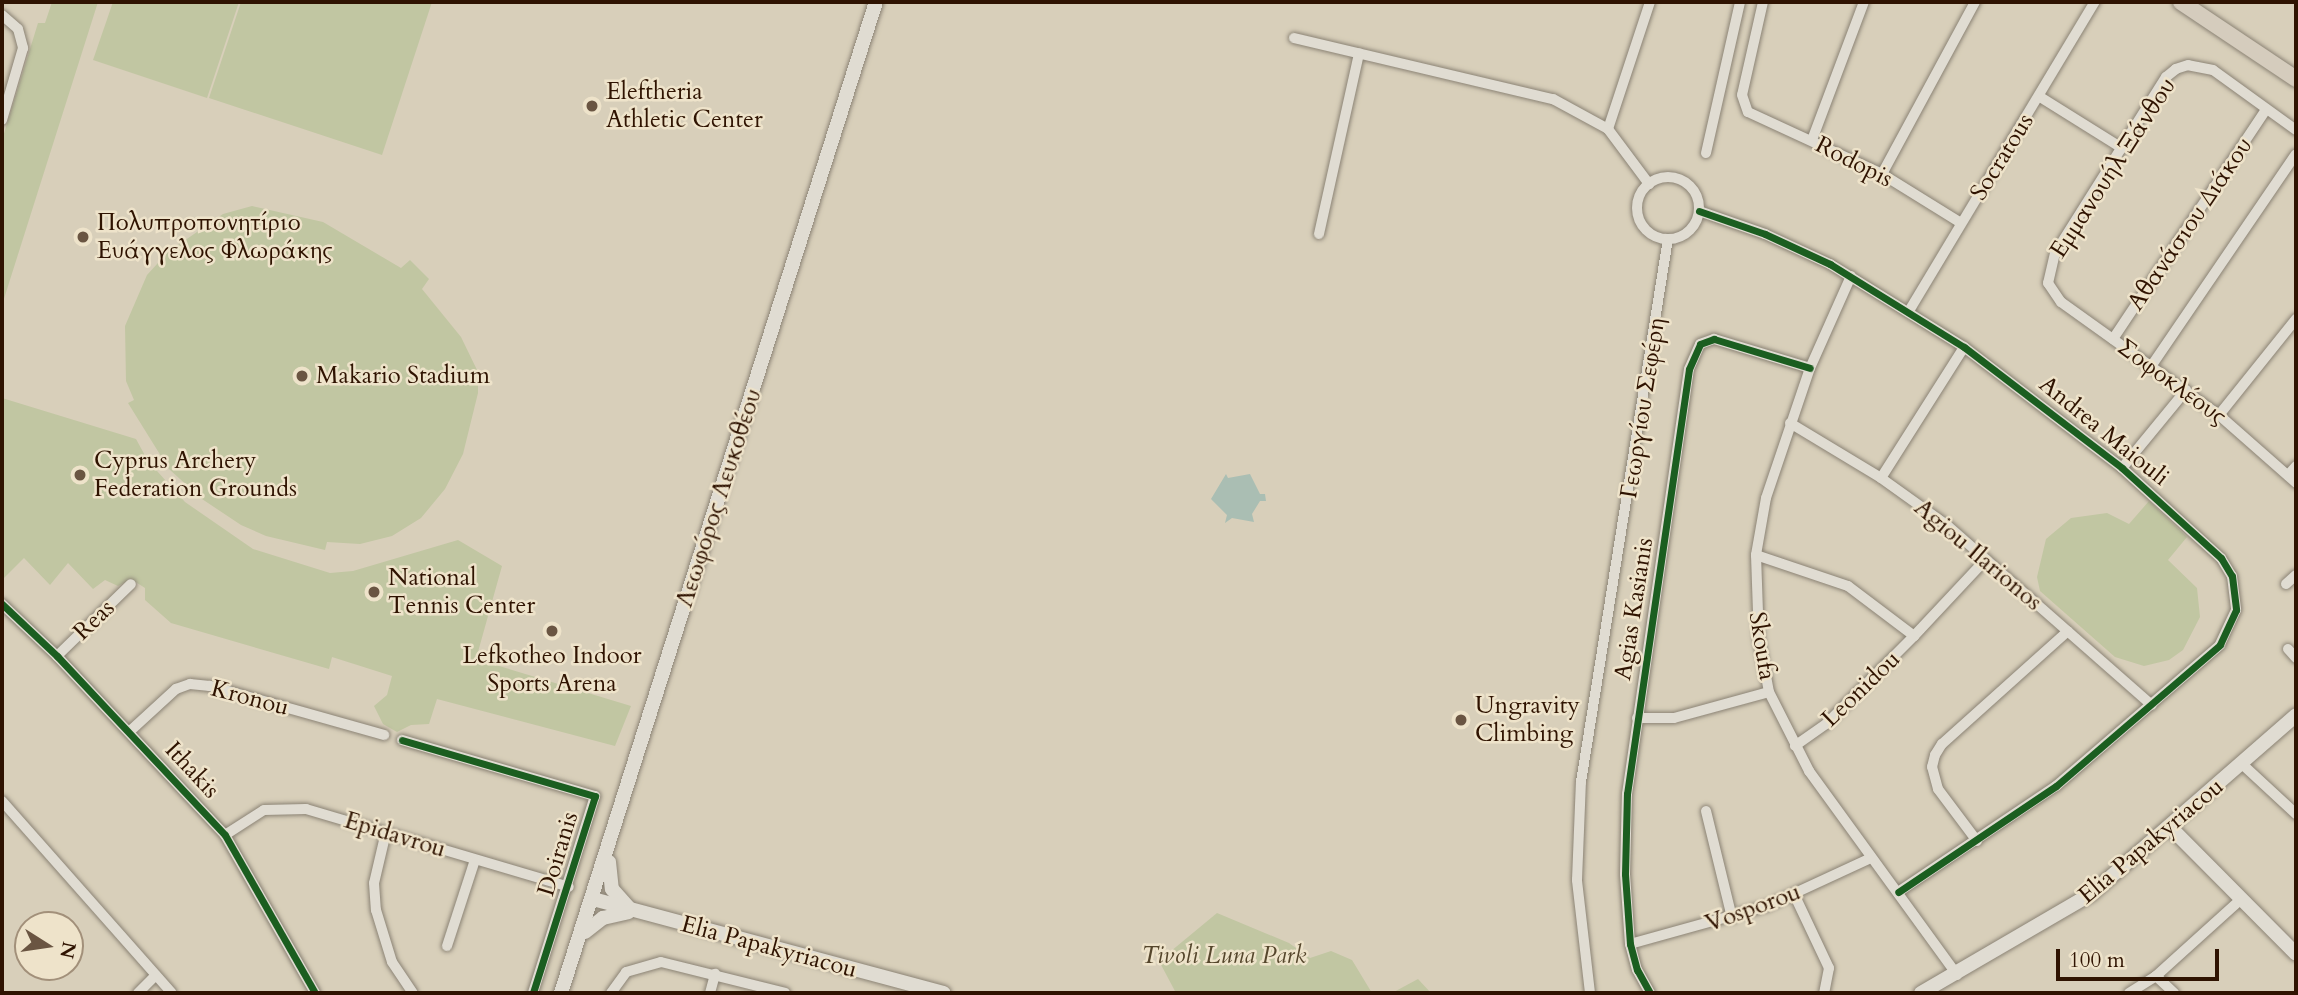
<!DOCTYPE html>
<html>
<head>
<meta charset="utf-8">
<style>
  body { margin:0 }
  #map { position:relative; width:2298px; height:995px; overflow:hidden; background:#d8cfba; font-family:Cardo,serif }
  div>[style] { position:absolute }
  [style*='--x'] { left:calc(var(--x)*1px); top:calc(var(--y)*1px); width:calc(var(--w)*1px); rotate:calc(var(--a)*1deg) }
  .green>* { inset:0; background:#c1c6a2 }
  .water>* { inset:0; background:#aabeb3 }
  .roads { filter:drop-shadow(0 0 2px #8b8375) drop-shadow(0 0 2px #8b8375) }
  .street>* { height:10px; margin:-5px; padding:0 5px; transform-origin:5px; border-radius:5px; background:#e0dcd2 }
  .street>.ring { margin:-5px; padding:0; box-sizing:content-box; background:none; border:10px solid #e0dcd2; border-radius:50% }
  .secondary>* { height:14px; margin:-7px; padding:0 7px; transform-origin:7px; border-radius:7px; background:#e0dcd2 }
  .primary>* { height:16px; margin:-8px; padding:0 8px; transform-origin:8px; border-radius:8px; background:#d5ccbd }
  .cycleway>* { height:7px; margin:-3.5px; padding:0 3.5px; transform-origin:3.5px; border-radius:3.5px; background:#1b5e20 }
  .dots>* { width:19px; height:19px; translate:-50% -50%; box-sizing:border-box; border:4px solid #eee3ca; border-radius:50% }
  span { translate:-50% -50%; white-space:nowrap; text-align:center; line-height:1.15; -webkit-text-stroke:5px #eee3ca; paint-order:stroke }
  .poi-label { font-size:24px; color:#2f1301 }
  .left { translate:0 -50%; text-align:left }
  .street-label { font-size:24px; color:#2f1301 }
  .park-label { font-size:24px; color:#55462c; font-style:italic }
  .frame { position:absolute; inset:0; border:4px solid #2f1301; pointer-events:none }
  .north { position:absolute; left:14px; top:911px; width:70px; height:70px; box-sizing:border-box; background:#eee3ca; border:2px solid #a2907a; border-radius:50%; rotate:102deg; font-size:19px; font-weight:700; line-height:28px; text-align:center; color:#2f1301 }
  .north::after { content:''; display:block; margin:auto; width:24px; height:32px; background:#6a5542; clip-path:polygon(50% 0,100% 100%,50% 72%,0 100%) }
  .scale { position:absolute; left:2056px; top:949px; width:163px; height:32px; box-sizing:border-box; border:4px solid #2f1301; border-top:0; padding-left:9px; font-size:21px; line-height:24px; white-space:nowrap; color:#2f1301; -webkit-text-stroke:5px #eee3ca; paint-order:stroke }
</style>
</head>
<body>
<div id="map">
  <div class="green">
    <i style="clip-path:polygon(52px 2px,98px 2px,2px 305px,2px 140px,38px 23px,45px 23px)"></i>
    <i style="clip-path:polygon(113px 2px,239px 2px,207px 98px,93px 60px)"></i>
    <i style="clip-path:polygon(241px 2px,432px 2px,382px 155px,209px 98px)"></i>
    <i style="clip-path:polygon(252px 206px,323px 222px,401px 268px,410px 260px,429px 279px,422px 289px,461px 337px,478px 372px,478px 393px,463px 454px,445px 489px,421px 518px,392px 536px,360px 544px,327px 542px,325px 550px,266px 536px,241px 525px,202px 499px,169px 469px,128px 403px,134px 400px,126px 381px,125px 326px,147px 275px,168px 252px,223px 214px)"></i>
    <i style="clip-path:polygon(2px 398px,136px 439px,148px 461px,185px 502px,253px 549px,330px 573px,353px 571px,458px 540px,502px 566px,476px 659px,631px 706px,615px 746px,437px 699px,429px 724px,411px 725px,397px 732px,383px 724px,374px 706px,387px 695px,392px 676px,332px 657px,329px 669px,171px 623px,145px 600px,145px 588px,131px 579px,118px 586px,105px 580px,93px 589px,68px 563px,50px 585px,24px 558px,2px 580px)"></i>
    <i style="clip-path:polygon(2149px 501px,2187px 537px,2168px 560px,2197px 588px,2200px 617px,2183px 650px,2169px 660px,2144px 666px,2115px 657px,2040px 591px,2037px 577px,2046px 539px,2071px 518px,2107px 513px,2129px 524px)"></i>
    <i style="clip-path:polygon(1217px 913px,1289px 943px,1310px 958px,1331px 951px,1352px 960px,1372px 993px,1176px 993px,1159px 961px)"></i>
    <i style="clip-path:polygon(1418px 979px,1431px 993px,1392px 993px)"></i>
  </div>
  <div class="water">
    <i style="clip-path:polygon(1226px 474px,1228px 478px,1250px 474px,1260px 494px,1265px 494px,1266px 501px,1260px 501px,1252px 514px,1254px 522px,1232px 518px,1225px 523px,1227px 515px,1211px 499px)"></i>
  </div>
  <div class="roads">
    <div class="street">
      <i style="--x:1763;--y:2;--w:95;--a:102.7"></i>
      <i style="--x:1742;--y:95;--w:18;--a:71"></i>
      <i style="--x:1748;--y:112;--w:148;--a:24.8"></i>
      <i style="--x:1882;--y:174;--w:93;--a:31.8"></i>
      <i style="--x:2;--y:15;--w:21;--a:41"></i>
      <i style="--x:18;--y:29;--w:20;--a:75"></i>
      <i style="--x:23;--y:48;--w:75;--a:106.3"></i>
      <i style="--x:1294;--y:38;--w:266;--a:13.3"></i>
      <i style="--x:1553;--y:99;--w:63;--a:28.6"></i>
      <i style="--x:1608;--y:129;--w:69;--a:53.3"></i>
      <i style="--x:2040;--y:97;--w:97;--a:31.9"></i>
      <i style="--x:1608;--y:129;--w:134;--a:-71.7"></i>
      <i style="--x:2296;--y:130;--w:102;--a:-144.1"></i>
      <i style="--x:2213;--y:70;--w:25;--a:-169"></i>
      <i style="--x:2188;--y:65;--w:13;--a:162"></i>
      <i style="--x:2176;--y:69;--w:13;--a:141"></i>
      <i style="--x:2166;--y:77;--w:208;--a:122.2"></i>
      <i style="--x:2055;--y:253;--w:31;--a:103"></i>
      <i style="--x:2048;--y:283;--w:23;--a:56"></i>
      <i style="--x:2061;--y:302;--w:194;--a:35.6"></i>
      <i style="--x:2219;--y:415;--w:103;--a:41.4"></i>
      <i style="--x:1812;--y:140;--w:147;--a:-69.4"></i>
      <i style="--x:1706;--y:153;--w:155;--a:-77.3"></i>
      <i style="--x:1882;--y:174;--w:196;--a:-61.6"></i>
      <i class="ring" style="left:1637px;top:177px;width:52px;height:52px"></i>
      <i style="--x:1699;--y:211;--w:70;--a:19.2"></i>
      <i style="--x:1765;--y:234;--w:72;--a:24.8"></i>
      <i style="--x:1830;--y:264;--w:158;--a:31.8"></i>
      <i style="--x:1964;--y:347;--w:199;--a:37.4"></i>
      <i style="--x:2122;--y:468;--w:134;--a:42.3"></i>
      <i style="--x:2221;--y:558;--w:21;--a:59"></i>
      <i style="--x:2232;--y:576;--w:34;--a:83"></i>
      <i style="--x:2236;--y:610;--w:38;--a:115"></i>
      <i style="--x:2220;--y:645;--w:216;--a:139.3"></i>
      <i style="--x:2056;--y:786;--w:190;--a:146.1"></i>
      <i style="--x:1319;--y:234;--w:185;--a:-77.5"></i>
      <i style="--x:1851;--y:276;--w:101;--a:114"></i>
      <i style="--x:1810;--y:368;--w:137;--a:108.7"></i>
      <i style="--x:1766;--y:498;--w:58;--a:100"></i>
      <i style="--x:1756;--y:555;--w:84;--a:88"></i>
      <i style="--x:1759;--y:639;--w:54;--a:79.3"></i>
      <i style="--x:1769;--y:692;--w:89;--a:63.1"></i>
      <i style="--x:1809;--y:771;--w:252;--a:54"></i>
      <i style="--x:1909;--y:311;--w:361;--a:-59"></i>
      <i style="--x:2113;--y:339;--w:275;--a:-56.3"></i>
      <i style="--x:2152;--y:365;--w:255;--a:-55.7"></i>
      <i style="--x:2219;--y:415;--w:123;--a:-51.3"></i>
      <i style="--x:1790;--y:423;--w:106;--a:31.1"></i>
      <i style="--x:1881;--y:478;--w:82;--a:35.6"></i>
      <i style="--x:1948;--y:526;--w:271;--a:41.3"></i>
      <i style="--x:2122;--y:468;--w:101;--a:-50.6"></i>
      <i style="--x:2288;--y:475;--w:12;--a:-48"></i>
      <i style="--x:1881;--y:478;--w:155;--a:-57.6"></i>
      <i style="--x:1756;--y:555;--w:97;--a:18.6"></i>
      <i style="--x:1848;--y:586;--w:83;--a:37.1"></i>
      <i style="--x:1914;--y:636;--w:124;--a:135"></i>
      <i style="--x:1826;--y:724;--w:38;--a:145"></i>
      <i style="--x:2286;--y:584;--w:13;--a:-42"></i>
      <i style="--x:2;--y:604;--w:76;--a:43.4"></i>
      <i style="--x:57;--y:656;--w:245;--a:46.8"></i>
      <i style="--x:225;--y:835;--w:182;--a:60.3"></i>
      <i style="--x:1914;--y:636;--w:105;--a:-46.9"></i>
      <i style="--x:2288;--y:649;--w:12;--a:48"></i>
      <i style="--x:57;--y:656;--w:103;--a:-44.2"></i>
      <i style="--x:1637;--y:718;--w:37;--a:0"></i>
      <i style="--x:1674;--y:718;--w:98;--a:-15.3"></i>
      <i style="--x:129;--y:732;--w:64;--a:-42.5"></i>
      <i style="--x:176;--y:689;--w:15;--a:-20"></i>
      <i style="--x:190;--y:684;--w:20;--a:6"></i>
      <i style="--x:210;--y:686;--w:181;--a:15.7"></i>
      <i style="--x:402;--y:740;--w:201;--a:16.2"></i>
      <i style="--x:595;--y:796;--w:207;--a:107.5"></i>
      <i style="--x:2242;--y:764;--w:74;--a:42.8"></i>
      <i style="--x:2;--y:801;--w:256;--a:48.5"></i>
      <i style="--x:1706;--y:811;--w:110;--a:76.3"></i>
      <i style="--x:386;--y:832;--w:52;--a:103.2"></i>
      <i style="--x:374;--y:883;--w:27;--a:86"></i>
      <i style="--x:376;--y:910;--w:54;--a:72.9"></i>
      <i style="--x:392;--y:962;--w:37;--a:56"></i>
      <i style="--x:225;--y:835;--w:46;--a:-32.7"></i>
      <i style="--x:264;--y:810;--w:42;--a:-1.4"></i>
      <i style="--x:306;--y:809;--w:274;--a:16.5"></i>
      <i style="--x:1977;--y:841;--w:65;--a:-126.9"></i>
      <i style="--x:1938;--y:789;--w:23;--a:-105"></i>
      <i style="--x:1932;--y:767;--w:12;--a:-76"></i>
      <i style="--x:1935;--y:755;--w:13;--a:-58"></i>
      <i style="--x:1942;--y:744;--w:169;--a:-41.9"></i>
      <i style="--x:1794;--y:894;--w:82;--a:64.7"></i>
      <i style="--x:1829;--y:968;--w:25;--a:101"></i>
      <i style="--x:1630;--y:944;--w:142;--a:-15.5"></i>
      <i style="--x:1767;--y:906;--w:115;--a:-24.8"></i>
      <i style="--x:447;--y:946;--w:90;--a:-72"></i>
      <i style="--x:2156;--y:976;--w:25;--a:43"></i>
      <i style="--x:138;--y:993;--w:25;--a:-45"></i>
      <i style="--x:611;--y:993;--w:26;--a:-54"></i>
      <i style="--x:626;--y:972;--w:36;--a:-16"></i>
      <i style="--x:661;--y:962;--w:128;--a:14"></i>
      <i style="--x:710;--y:993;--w:20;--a:-75"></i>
      <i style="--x:1590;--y:993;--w:114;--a:-96.6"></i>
      <i style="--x:1577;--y:880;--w:98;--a:-87.7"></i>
      <i style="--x:1581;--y:782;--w:550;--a:-80.9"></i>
      <i style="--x:1650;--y:993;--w:26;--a:-119"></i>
      <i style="--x:1637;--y:970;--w:27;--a:-105"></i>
      <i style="--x:1630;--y:944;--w:70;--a:-94.1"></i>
      <i style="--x:1625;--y:874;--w:80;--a:-88.6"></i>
      <i style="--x:1627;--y:794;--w:429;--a:-81.7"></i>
      <i style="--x:1689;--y:369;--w:27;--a:-66"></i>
      <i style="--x:1700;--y:344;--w:15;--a:-20"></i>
      <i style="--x:1714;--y:339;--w:100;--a:16.8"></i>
      <i style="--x:2129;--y:993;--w:32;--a:-32"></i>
      <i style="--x:2156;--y:976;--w:113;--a:-42.1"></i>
    </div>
    <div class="secondary">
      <i style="--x:2171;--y:828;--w:177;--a:45.2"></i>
      <i style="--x:609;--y:862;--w:27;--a:84"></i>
      <i style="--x:612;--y:889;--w:25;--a:48"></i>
      <i style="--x:593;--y:899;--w:363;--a:15"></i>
      <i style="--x:585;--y:932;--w:23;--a:-38"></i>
      <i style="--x:603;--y:918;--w:26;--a:-13"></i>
      <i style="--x:561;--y:993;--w:1040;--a:-72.37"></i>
      <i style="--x:1921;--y:993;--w:197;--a:-30.2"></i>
      <i style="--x:2091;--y:894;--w:272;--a:-41.1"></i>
    </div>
    <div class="primary">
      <i style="--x:2181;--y:2;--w:138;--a:33.8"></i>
    </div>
  </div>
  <div class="cycleway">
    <i style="--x:1699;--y:211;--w:70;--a:19.2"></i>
    <i style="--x:1765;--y:234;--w:72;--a:24.8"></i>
    <i style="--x:1830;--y:264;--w:158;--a:31.8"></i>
    <i style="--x:1964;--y:347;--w:199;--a:37.4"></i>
    <i style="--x:2122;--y:468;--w:134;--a:42.3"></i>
    <i style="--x:2221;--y:558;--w:21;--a:59"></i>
    <i style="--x:2232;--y:576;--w:34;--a:83"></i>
    <i style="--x:2236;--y:610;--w:38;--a:115"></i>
    <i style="--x:2220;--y:645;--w:216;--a:139.3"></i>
    <i style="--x:2056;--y:786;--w:190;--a:146.1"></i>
    <i style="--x:2;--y:604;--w:76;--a:43.4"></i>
    <i style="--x:57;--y:656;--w:245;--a:46.8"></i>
    <i style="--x:225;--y:835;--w:182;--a:60.3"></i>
    <i style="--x:402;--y:740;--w:201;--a:16.2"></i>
    <i style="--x:595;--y:796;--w:207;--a:107.5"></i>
    <i style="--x:1650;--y:993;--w:26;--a:-119"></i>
    <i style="--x:1637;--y:970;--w:27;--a:-105"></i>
    <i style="--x:1630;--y:944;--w:70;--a:-94.1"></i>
    <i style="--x:1625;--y:874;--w:80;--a:-88.6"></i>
    <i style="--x:1627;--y:794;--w:429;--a:-81.7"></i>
    <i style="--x:1689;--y:369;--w:27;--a:-66"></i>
    <i style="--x:1700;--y:344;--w:15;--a:-20"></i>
    <i style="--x:1714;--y:339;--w:100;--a:16.8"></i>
  </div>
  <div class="dots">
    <i style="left:592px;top:106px;background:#6a5542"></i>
    <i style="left:83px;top:237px;background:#6a5542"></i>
    <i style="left:302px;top:376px;background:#6a5542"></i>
    <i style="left:80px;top:475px;background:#6a5542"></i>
    <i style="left:374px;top:592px;background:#6a5542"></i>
    <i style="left:552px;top:631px;background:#6a5542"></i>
    <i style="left:1461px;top:720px;background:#6a5542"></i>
  </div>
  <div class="poi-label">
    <span class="left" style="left:606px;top:106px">Eleftheria<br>Athletic Center</span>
    <span class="left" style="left:97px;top:237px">Πολυπροπονητίριο<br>Ευάγγελος Φλωράκης</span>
    <span class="left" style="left:316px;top:376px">Makario Stadium</span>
    <span class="left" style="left:94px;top:475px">Cyprus Archery<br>Federation Grounds</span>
    <span class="left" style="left:388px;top:592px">National<br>Tennis Center</span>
    <span style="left:552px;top:670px">Lefkotheo Indoor<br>Sports Arena</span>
    <span class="left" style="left:1475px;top:720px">Ungravity<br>Climbing</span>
  </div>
  <div class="street-label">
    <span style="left:2002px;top:157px;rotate:-58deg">Socratous</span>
    <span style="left:1854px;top:162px;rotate:27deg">Rodopis</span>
    <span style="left:2113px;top:168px;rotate:-57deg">Εμμανουήλ Ξάνθου</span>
    <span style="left:2190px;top:224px;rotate:-56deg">Αθανάσιου Διάκου</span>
    <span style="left:2172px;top:382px;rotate:36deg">Σοφοκλέους</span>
    <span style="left:1643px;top:408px;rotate:-81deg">Γεωργίου Σεφέρη</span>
    <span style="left:2104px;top:431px;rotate:39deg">Andrea Maiouli</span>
    <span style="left:719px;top:498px;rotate:-72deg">Λεωφόρος Λευκοθέου</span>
    <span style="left:1978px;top:555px;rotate:40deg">Agiou Ilarionos</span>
    <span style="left:1634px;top:609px;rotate:-81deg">Agias Kasianis</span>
    <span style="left:94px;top:620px;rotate:-44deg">Reas</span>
    <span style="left:1762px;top:646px;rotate:81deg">Skoufa</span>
    <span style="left:1861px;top:689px;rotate:-44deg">Leonidou</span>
    <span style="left:250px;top:698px;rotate:15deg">Kronou</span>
    <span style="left:192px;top:770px;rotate:47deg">Ithakis</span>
    <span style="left:395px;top:835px;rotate:17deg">Epidavrou</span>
    <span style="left:2151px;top:841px;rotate:-40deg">Elia Papakyriacou</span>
    <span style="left:558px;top:854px;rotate:-73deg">Doiranis</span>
    <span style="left:1753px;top:908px;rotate:-20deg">Vosporou</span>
    <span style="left:769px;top:947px;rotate:15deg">Elia Papakyriacou</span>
  </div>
  <div class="park-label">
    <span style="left:1224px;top:956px">Tivoli Luna Park</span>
  </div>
  <div class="frame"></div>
  <div class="north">N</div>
  <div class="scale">100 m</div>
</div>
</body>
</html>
